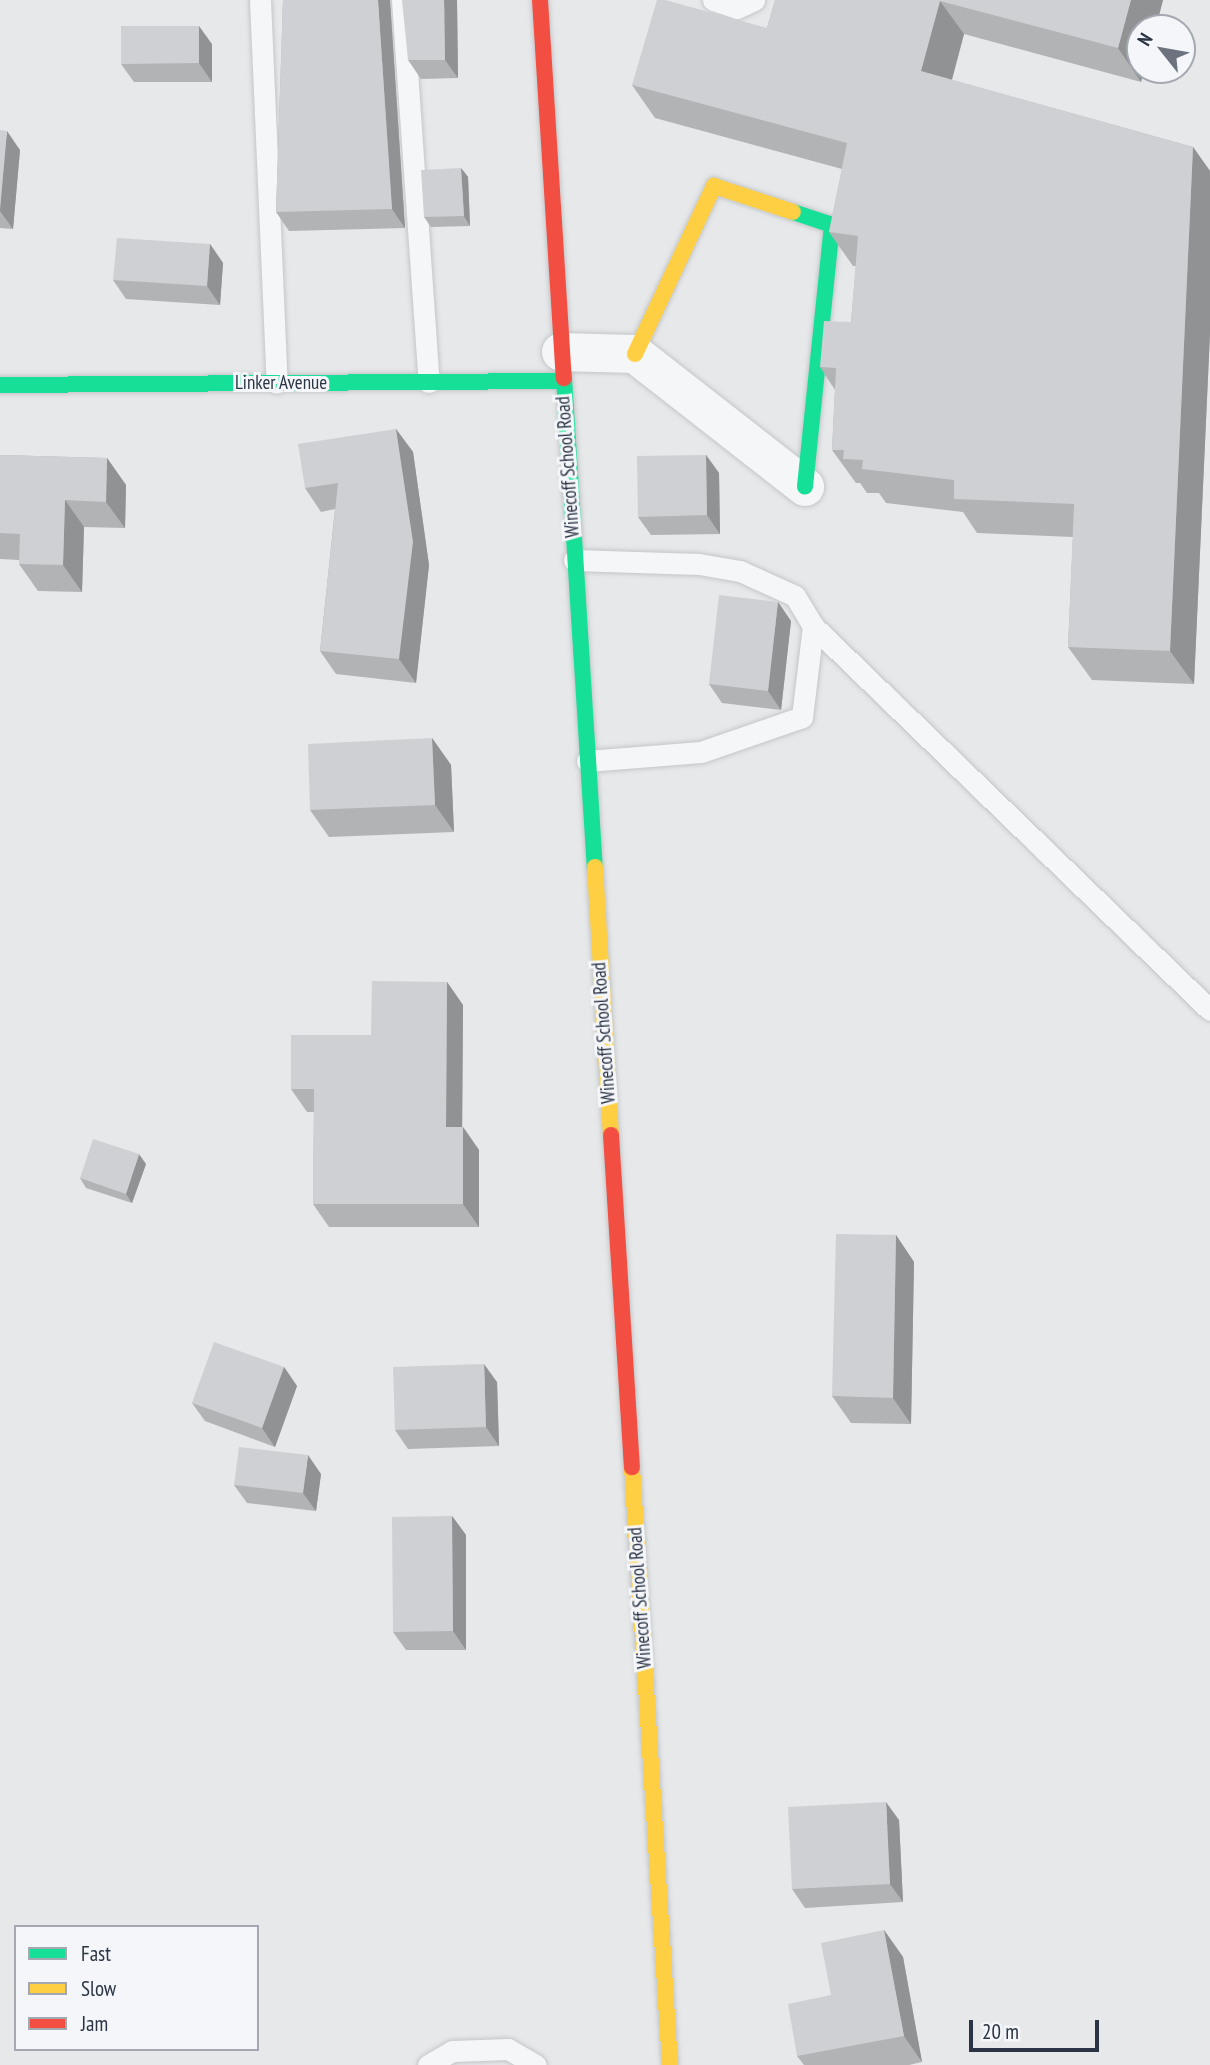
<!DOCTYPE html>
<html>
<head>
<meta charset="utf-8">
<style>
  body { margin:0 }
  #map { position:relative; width:1210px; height:2065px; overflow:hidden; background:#e6e8ea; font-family:"PT Sans Narrow",sans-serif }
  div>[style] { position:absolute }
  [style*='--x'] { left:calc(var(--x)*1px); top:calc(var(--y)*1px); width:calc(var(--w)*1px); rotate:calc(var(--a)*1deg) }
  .roads { filter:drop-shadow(0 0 2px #c4c6c8) drop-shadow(0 0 2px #c4c6c8) }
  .lane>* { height:21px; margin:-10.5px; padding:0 10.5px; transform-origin:10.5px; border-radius:10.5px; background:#f5f6f7 }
  .street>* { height:38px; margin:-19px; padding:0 19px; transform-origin:19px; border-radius:19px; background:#f5f6f7 }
  .fast>* { height:16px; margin:-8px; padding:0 8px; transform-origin:8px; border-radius:8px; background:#16e098 }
  .slow>* { height:16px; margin:-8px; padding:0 8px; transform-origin:8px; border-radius:8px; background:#ffcf43 }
  .jam>* { height:16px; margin:-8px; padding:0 8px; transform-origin:8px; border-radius:8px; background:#f24e42 }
  .wall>* { inset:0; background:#b1b3b5 }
  .shaded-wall>* { inset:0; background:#909294 }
  .building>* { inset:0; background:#ced0d3 }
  span { translate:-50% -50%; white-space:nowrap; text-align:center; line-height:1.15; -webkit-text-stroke:6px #f4f6f9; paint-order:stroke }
  .street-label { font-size:19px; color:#2b3445 }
  .legend { position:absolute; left:14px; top:1925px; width:245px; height:126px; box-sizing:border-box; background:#f4f6f9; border:2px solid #a4a8b1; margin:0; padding:9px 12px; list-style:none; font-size:21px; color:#2b3445 }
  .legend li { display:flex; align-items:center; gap:14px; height:35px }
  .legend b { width:35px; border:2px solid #a4a8b1 }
  .north { position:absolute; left:1126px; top:14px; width:70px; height:70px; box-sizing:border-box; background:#f4f6f9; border:2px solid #a4a8b1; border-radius:50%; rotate:301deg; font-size:19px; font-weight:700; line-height:28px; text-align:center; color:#2b3445 }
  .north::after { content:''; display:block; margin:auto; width:24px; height:32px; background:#6c737f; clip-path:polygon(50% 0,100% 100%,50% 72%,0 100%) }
  .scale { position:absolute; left:969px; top:2020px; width:130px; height:32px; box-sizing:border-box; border:4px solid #2b3445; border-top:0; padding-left:9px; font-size:21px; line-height:24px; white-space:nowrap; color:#2b3445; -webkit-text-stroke:5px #f4f6f9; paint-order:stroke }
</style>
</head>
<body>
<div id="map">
  <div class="roads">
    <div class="lane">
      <i style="--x:260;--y:0;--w:383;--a:87.5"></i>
      <i style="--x:402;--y:0;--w:383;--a:86"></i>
      <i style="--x:713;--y:0;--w:25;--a:18"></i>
      <i style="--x:737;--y:8;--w:19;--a:-25"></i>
      <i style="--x:574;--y:560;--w:125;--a:1.8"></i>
      <i style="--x:699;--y:564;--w:42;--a:9.7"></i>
      <i style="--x:740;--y:571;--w:60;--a:24.4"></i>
      <i style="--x:795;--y:596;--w:35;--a:59"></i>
      <i style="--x:813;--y:626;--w:552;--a:44.05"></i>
      <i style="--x:587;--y:761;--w:114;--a:-4.5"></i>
      <i style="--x:701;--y:752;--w:107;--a:-19.1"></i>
      <i style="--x:802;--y:717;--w:92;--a:-83.1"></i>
      <i style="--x:428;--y:2065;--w:28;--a:-30"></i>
      <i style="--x:452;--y:2051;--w:56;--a:-2"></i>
      <i style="--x:508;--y:2049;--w:32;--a:30"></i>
    </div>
    <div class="street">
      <i style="--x:561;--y:352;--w:74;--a:1.5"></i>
      <i style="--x:635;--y:354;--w:216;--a:38"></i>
    </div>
    <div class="fast">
      <i style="--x:793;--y:212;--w:41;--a:18.4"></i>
      <i style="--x:832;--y:225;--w:263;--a:95.9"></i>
      <i style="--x:564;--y:378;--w:490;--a:86.4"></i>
      <i style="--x:0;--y:385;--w:563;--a:-0.41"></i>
    </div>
    <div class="slow">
      <i style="--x:635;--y:354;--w:186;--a:-64.8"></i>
      <i style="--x:714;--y:186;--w:83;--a:18.2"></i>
      <i style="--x:595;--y:867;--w:268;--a:86.6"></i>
      <i style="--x:632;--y:1467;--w:599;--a:86.36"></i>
    </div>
    <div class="jam">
      <i style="--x:540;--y:0;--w:379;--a:86.4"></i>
      <i style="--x:611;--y:1135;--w:333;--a:86.4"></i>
    </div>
  </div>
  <div class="wall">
    <i style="clip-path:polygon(283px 0,390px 0,405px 228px,289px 231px,276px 212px)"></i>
    <i style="clip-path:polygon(457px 0,458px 78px,421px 79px,408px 60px)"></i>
    <i style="clip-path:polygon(775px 0,1163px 0,1140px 70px,1144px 70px,1141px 82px,964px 34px,952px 80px,1193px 147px,1210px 171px,1210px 333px,1194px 684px,1092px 680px,1068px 647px,1073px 537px,977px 533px,963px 512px,886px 503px,879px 493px,867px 493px,860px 483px,856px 483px,832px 450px,835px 390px,820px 367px,851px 322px,856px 266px,853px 266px,829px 232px,842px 169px,655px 118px,632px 85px,767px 28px)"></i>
    <i style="clip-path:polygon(212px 44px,212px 82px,134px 82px,121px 64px)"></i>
    <i style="clip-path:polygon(0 130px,20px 150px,13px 229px,0 228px)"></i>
    <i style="clip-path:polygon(461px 168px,468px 177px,470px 226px,431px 227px,424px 217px)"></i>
    <i style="clip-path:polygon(210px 244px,223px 263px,220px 305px,126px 299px,113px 280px)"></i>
    <i style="clip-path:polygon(396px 429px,413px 452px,429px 565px,416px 683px,336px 674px,320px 651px,335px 509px,321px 512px,305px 488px)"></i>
    <i style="clip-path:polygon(0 455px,107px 458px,126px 485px,125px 528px,84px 527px,82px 592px,38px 591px,19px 564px,19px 560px,0 559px)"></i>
    <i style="clip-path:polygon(706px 455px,719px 473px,720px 534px,651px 535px,638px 517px)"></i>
    <i style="clip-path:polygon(778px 602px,791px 621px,781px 710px,722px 703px,709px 684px)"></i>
    <i style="clip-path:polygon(432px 738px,451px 765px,454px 832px,329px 837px,310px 810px)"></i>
    <i style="clip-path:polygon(447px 982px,463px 1005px,462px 1127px,463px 1127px,479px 1150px,479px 1227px,329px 1227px,313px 1204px,314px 1112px,307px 1112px,291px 1089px,371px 1035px)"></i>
    <i style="clip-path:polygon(146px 1164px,132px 1203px,86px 1188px,80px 1178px)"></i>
    <i style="clip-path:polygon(896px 1235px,914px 1262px,911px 1424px,851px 1423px,832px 1396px)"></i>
    <i style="clip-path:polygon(284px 1367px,297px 1386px,275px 1447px,205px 1421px,192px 1403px)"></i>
    <i style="clip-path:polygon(497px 1382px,499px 1446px,408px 1449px,395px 1430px)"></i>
    <i style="clip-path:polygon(321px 1474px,316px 1511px,247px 1503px,234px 1485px)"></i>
    <i style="clip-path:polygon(452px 1516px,466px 1535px,466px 1650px,406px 1650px,393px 1632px)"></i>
    <i style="clip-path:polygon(899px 1820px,903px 1902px,805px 1908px,792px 1889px)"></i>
    <i style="clip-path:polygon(884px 1930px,903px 1957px,922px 2062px,909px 2065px,804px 2065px,797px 2056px,831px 1995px)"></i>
  </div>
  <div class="shaded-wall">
    <i style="clip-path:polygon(378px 0,390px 0,405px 228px,392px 209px)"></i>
    <i style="clip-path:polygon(444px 0,457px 0,458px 78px,445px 60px)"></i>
    <i style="clip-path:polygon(1131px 0,1163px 0,1156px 28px,1140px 28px,1140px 70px,1144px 70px,1141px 82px,1118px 48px)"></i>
    <i style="clip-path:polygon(940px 1px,964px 34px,945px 105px,921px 71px)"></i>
    <i style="clip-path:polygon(199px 26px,212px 44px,212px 82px,199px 63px)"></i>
    <i style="clip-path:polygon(7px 131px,20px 150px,13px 229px,0 211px)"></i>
    <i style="clip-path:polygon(1193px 147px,1210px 171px,1210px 333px,1194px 684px,1170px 651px)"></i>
    <i style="clip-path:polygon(461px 168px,468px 177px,470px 226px,464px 216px)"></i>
    <i style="clip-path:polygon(210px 244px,223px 263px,220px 305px,207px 286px)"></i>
    <i style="clip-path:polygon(396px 429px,413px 452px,429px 565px,416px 683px,399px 659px)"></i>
    <i style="clip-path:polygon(706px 455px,719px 473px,720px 534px,707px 515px)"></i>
    <i style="clip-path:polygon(107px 458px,126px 485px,125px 528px,106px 502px)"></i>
    <i style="clip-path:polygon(65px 500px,84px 527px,82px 592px,63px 565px)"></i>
    <i style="clip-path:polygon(778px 602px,791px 621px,781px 710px,768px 691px)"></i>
    <i style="clip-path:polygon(432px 738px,451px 765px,454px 832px,435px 805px)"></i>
    <i style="clip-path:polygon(447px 982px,463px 1005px,462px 1150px,446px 1127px)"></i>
    <i style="clip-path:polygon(463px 1127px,479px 1150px,479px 1227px,463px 1204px)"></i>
    <i style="clip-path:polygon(139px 1154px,146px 1164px,132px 1203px,126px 1194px)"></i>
    <i style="clip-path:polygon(896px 1235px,914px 1262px,911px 1424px,893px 1398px)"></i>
    <i style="clip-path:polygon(484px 1364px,497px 1382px,499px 1446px,486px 1427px)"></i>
    <i style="clip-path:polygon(284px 1367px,297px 1386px,275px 1447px,262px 1428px)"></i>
    <i style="clip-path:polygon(308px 1455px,321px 1474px,316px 1511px,303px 1493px)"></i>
    <i style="clip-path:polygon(452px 1516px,466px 1535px,466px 1650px,453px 1631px)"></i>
    <i style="clip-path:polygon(886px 1802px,899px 1820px,903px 1902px,890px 1884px)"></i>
    <i style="clip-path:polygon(884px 1930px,903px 1957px,922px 2062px,904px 2036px)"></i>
  </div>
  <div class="building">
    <i style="clip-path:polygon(283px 0,378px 0,392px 209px,276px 212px)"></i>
    <i style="clip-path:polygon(402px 0,444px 0,445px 60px,408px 60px)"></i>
    <i style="clip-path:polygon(657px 0,665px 0,767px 28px,775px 0,1131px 0,1118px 48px,940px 1px,921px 71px,1193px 147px,1170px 651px,1068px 647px,1074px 504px,954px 499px,954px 480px,862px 469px,863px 460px,843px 459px,844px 450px,832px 450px,836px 368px,820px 367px,824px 321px,851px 322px,858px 236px,829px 232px,847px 143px,632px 85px)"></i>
    <i style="clip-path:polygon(121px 26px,199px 26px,199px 63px,121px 64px)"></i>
    <i style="clip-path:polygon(0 130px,7px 131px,0 208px)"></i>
    <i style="clip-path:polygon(461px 168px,464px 216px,424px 217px,421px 170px)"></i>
    <i style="clip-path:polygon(117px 238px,210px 244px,207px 286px,113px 280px)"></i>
    <i style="clip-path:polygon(396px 429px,413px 542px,399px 659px,320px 651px,338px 483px,305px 488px,298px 444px)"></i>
    <i style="clip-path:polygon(0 455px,107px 458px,106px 502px,65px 500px,63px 565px,19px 564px,20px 534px,0 533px)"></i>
    <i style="clip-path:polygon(706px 455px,707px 515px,638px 517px,637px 456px)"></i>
    <i style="clip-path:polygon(719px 595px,778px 602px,768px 691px,709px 684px)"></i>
    <i style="clip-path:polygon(432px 738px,435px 805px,310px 810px,308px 744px)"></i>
    <i style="clip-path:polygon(372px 981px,447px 982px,446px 1127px,463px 1127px,463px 1204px,313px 1204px,314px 1089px,291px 1089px,291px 1035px,371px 1035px)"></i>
    <i style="clip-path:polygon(93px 1139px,139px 1154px,126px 1194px,80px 1178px)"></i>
    <i style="clip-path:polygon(836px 1234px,896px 1235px,893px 1398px,832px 1396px)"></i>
    <i style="clip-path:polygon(214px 1342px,284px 1367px,262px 1428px,192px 1403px)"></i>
    <i style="clip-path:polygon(484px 1364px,486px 1427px,395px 1430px,393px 1367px)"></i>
    <i style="clip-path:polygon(239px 1447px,308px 1455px,303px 1493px,234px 1485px)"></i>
    <i style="clip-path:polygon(452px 1516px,453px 1631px,393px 1632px,392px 1517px)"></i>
    <i style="clip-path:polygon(886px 1802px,890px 1884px,792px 1889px,788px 1807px)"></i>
    <i style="clip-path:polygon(884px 1930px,904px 2036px,797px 2056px,788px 2004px,831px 1995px,821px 1943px)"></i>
  </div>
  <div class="street-label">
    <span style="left:281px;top:383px">Linker Avenue</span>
    <span style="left:568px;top:467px;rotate:-94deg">Winecoff School Road</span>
    <span style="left:604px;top:1033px;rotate:-94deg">Winecoff School Road</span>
    <span style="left:640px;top:1598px;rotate:-94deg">Winecoff School Road</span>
  </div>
  <ul class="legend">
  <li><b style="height:9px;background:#16e098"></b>Fast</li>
  <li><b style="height:9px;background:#ffcf43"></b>Slow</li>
  <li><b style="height:9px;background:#f24e42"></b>Jam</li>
  </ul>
  <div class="north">N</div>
  <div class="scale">20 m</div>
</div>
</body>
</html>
